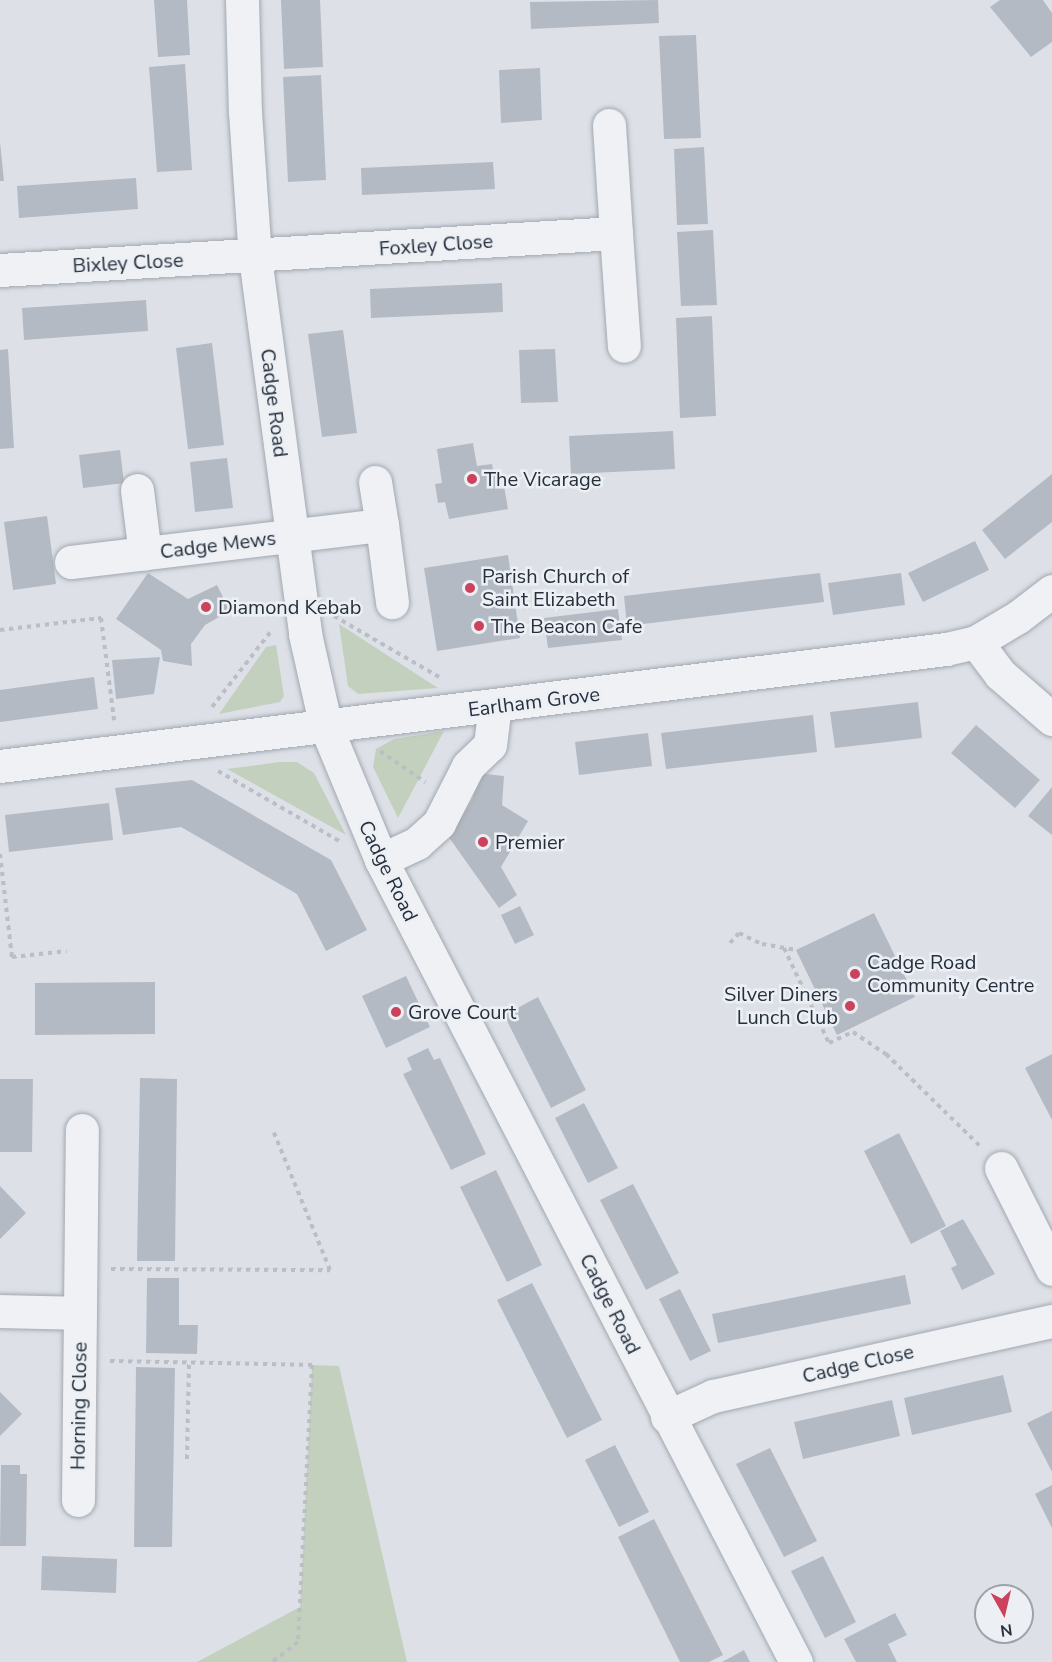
<!DOCTYPE html>
<html>
<head>
<meta charset="utf-8">
<style>
  body { margin:0 }
  #map { position:relative; width:1052px; height:1662px; overflow:hidden; background:#dde1e7; font-family:"Nunito Sans",sans-serif }
  div>[style] { position:absolute }
  [style*='--x'] { left:calc(var(--x)*1px); top:calc(var(--y)*1px); width:calc(var(--w)*1px); rotate:calc(var(--a)*1deg) }
  .green>* { inset:0; background:#c3d0be }
  .building>* { inset:0; background:#b4bac3 }
  .path>* { height:4px; margin-top:-2px; transform-origin:0; background:repeating-linear-gradient(90deg,#bbbfc5 0 4.5px,transparent 0 9px) }
  .roads { filter:drop-shadow(0 0 2px #a2a8b1) drop-shadow(0 0 2px #a2a8b1) }
  .minor>* { height:33px; margin:-16.5px; padding:0 16.5px; transform-origin:16.5px; border-radius:16.5px; background:#eff1f5 }
  .dots>* { width:16px; height:16px; translate:-50% -50%; box-sizing:border-box; border:3px solid #ecf0f4; border-radius:50% }
  span { translate:-50% -50%; white-space:nowrap; text-align:center; line-height:1.15; -webkit-text-stroke:5px #ecf0f4; paint-order:stroke }
  .street-label { font-size:20px; color:#262f3d }
  .poi-label { font-size:20px; color:#262f3d }
  .left { translate:0 -50%; text-align:left }
  .right { translate:-100% -50%; text-align:right }
  .north { position:absolute; left:974px; top:1584px; width:60px; height:60px; box-sizing:border-box; background:#ecf0f4; border:2px solid #9da3ab; border-radius:50%; rotate:172deg; font-size:16px; font-weight:700; line-height:24px; text-align:center; color:#262f3d }
  .north::after { content:''; display:block; margin:auto; width:21px; height:27px; background:#cc415b; clip-path:polygon(50% 0,100% 100%,50% 72%,0 100%) }
</style>
</head>
<body>
<div id="map">
  <div class="green">
    <i style="clip-path:polygon(339px 624px,438px 688px,358px 694px,348px 686px)"></i>
    <i style="clip-path:polygon(276px 645px,284px 696px,280px 702px,219px 714px,266px 647px)"></i>
    <i style="clip-path:polygon(444px 731px,398px 818px,373px 767px,376px 749px,394px 739px)"></i>
    <i style="clip-path:polygon(280px 762px,297px 762px,314px 773px,346px 835px,227px 769px)"></i>
    <i style="clip-path:polygon(312px 1365px,339px 1366px,407px 1662px,197px 1662px,300px 1607px)"></i>
  </div>
  <div class="building">
    <i style="clip-path:polygon(154px 0,187px 0,190px 55px,158px 57px)"></i>
    <i style="clip-path:polygon(281px 0,320px 0,323px 67px,284px 69px)"></i>
    <i style="clip-path:polygon(658px 0,659px 23px,531px 29px,530px 2px)"></i>
    <i style="clip-path:polygon(1000px 0,1043px 0,1052px 13px,1052px 42px,1031px 57px,990px 7px)"></i>
    <i style="clip-path:polygon(696px 35px,701px 138px,664px 139px,659px 36px)"></i>
    <i style="clip-path:polygon(185px 64px,192px 170px,157px 172px,149px 67px)"></i>
    <i style="clip-path:polygon(540px 68px,542px 120px,501px 123px,499px 70px)"></i>
    <i style="clip-path:polygon(321px 75px,326px 180px,288px 182px,283px 77px)"></i>
    <i style="clip-path:polygon(0 142px,4px 181px,0 181px)"></i>
    <i style="clip-path:polygon(704px 147px,708px 224px,677px 225px,674px 149px)"></i>
    <i style="clip-path:polygon(493px 162px,495px 189px,362px 195px,361px 168px)"></i>
    <i style="clip-path:polygon(136px 178px,138px 209px,19px 218px,17px 186px)"></i>
    <i style="clip-path:polygon(713px 230px,717px 305px,681px 306px,677px 232px)"></i>
    <i style="clip-path:polygon(502px 283px,503px 312px,371px 318px,370px 289px)"></i>
    <i style="clip-path:polygon(146px 300px,148px 331px,24px 340px,22px 308px)"></i>
    <i style="clip-path:polygon(712px 316px,716px 416px,680px 418px,676px 318px)"></i>
    <i style="clip-path:polygon(343px 330px,357px 433px,322px 437px,308px 334px)"></i>
    <i style="clip-path:polygon(212px 343px,224px 445px,188px 449px,176px 348px)"></i>
    <i style="clip-path:polygon(8px 349px,14px 448px,0 449px,0 350px)"></i>
    <i style="clip-path:polygon(555px 349px,558px 402px,521px 403px,519px 350px)"></i>
    <i style="clip-path:polygon(673px 431px,675px 469px,571px 474px,569px 436px)"></i>
    <i style="clip-path:polygon(473px 443px,477px 466px,492px 464px,494px 476px,502px 474px,508px 509px,449px 519px,445px 502px,438px 503px,435px 484px,442px 483px,437px 449px)"></i>
    <i style="clip-path:polygon(120px 450px,124px 483px,83px 488px,79px 455px)"></i>
    <i style="clip-path:polygon(227px 458px,233px 508px,195px 512px,190px 462px)"></i>
    <i style="clip-path:polygon(1052px 474px,1052px 522px,1005px 559px,982px 530px)"></i>
    <i style="clip-path:polygon(47px 516px,56px 584px,13px 590px,4px 522px)"></i>
    <i style="clip-path:polygon(975px 541px,989px 570px,923px 602px,908px 573px)"></i>
    <i style="clip-path:polygon(508px 555px,520px 638px,437px 651px,424px 568px)"></i>
    <i style="clip-path:polygon(148px 573px,188px 599px,217px 585px,230px 611px,205px 625px,191px 644px,192px 666px,163px 661px,161px 650px,116px 619px)"></i>
    <i style="clip-path:polygon(820px 573px,824px 602px,627px 626px,624px 596px)"></i>
    <i style="clip-path:polygon(901px 573px,905px 605px,833px 615px,828px 583px)"></i>
    <i style="clip-path:polygon(618px 609px,622px 640px,548px 648px,544px 618px)"></i>
    <i style="clip-path:polygon(160px 657px,154px 694px,116px 699px,112px 660px)"></i>
    <i style="clip-path:polygon(94px 677px,98px 709px,0 722px,0 690px)"></i>
    <i style="clip-path:polygon(918px 702px,922px 738px,835px 748px,830px 712px)"></i>
    <i style="clip-path:polygon(813px 715px,817px 752px,666px 769px,661px 733px)"></i>
    <i style="clip-path:polygon(976px 725px,1040px 780px,1015px 808px,951px 753px)"></i>
    <i style="clip-path:polygon(648px 733px,652px 766px,579px 775px,575px 742px)"></i>
    <i style="clip-path:polygon(476px 773px,504px 776px,502px 805px,528px 821px,501px 867px,517px 895px,499px 908px,443px 829px,461px 818px,473px 798px)"></i>
    <i style="clip-path:polygon(192px 780px,331px 860px,367px 930px,326px 951px,297px 894px,181px 827px,123px 835px,115px 788px)"></i>
    <i style="clip-path:polygon(1052px 787px,1052px 835px,1028px 816px)"></i>
    <i style="clip-path:polygon(109px 803px,113px 840px,9px 852px,5px 815px)"></i>
    <i style="clip-path:polygon(520px 906px,534px 935px,515px 944px,501px 915px)"></i>
    <i style="clip-path:polygon(874px 913px,915px 997px,837px 1035px,796px 950px)"></i>
    <i style="clip-path:polygon(406px 976px,430px 1027px,386px 1048px,362px 996px)"></i>
    <i style="clip-path:polygon(155px 982px,155px 1034px,35px 1035px,35px 983px)"></i>
    <i style="clip-path:polygon(538px 997px,586px 1090px,551px 1108px,504px 1015px)"></i>
    <i style="clip-path:polygon(428px 1048px,434px 1060px,440px 1058px,486px 1154px,451px 1170px,403px 1074px,412px 1070px,407px 1058px)"></i>
    <i style="clip-path:polygon(1052px 1054px,1052px 1120px,1025px 1068px)"></i>
    <i style="clip-path:polygon(140px 1078px,177px 1079px,175px 1261px,137px 1261px)"></i>
    <i style="clip-path:polygon(0 1079px,33px 1079px,32px 1152px,0 1152px)"></i>
    <i style="clip-path:polygon(584px 1103px,618px 1168px,588px 1183px,555px 1118px)"></i>
    <i style="clip-path:polygon(899px 1133px,946px 1226px,911px 1244px,864px 1151px)"></i>
    <i style="clip-path:polygon(496px 1170px,542px 1265px,507px 1282px,460px 1187px)"></i>
    <i style="clip-path:polygon(633px 1184px,679px 1273px,646px 1290px,600px 1200px)"></i>
    <i style="clip-path:polygon(0 1186px,26px 1213px,0 1239px)"></i>
    <i style="clip-path:polygon(963px 1219px,995px 1274px,962px 1290px,951px 1268px,957px 1265px,940px 1231px)"></i>
    <i style="clip-path:polygon(905px 1275px,911px 1304px,718px 1343px,712px 1314px)"></i>
    <i style="clip-path:polygon(147px 1278px,179px 1278px,179px 1325px,198px 1325px,197px 1354px,146px 1353px)"></i>
    <i style="clip-path:polygon(532px 1283px,602px 1420px,567px 1438px,497px 1300px)"></i>
    <i style="clip-path:polygon(680px 1289px,711px 1351px,690px 1361px,659px 1299px)"></i>
    <i style="clip-path:polygon(136px 1367px,175px 1368px,172px 1547px,134px 1547px)"></i>
    <i style="clip-path:polygon(1003px 1375px,1012px 1412px,912px 1435px,904px 1398px)"></i>
    <i style="clip-path:polygon(0 1392px,22px 1414px,0 1436px)"></i>
    <i style="clip-path:polygon(892px 1400px,900px 1436px,803px 1459px,794px 1422px)"></i>
    <i style="clip-path:polygon(1052px 1411px,1052px 1472px,1027px 1423px)"></i>
    <i style="clip-path:polygon(615px 1445px,649px 1512px,619px 1527px,585px 1460px)"></i>
    <i style="clip-path:polygon(770px 1448px,817px 1541px,784px 1557px,736px 1464px)"></i>
    <i style="clip-path:polygon(1px 1465px,20px 1465px,20px 1474px,27px 1474px,26px 1546px,0 1546px)"></i>
    <i style="clip-path:polygon(1052px 1485px,1052px 1528px,1035px 1494px)"></i>
    <i style="clip-path:polygon(654px 1519px,723px 1655px,709px 1662px,680px 1662px,618px 1537px)"></i>
    <i style="clip-path:polygon(42px 1556px,117px 1559px,116px 1593px,41px 1590px)"></i>
    <i style="clip-path:polygon(823px 1556px,856px 1622px,825px 1638px,791px 1571px)"></i>
    <i style="clip-path:polygon(895px 1613px,907px 1635px,888px 1644px,897px 1662px,856px 1662px,844px 1639px)"></i>
    <i style="clip-path:polygon(744px 1650px,750px 1662px,722px 1662px)"></i>
  </div>
  <div class="path">
    <i style="--x:334;--y:616;--w:124;--a:30.1"></i>
    <i style="--x:0;--y:630;--w:102;--a:-6.8"></i>
    <i style="--x:101;--y:618;--w:103;--a:82.7"></i>
    <i style="--x:212;--y:707;--w:98;--a:-52.1"></i>
    <i style="--x:380;--y:751;--w:55;--a:34.6"></i>
    <i style="--x:218;--y:771;--w:140;--a:30"></i>
    <i style="--x:0;--y:854;--w:104;--a:83.4"></i>
    <i style="--x:12;--y:957;--w:55;--a:-6.2"></i>
    <i style="--x:730;--y:943;--w:13;--a:-48"></i>
    <i style="--x:739;--y:933;--w:25;--a:26"></i>
    <i style="--x:762;--y:944;--w:35;--a:10"></i>
    <i style="--x:784;--y:948;--w:105;--a:64.7"></i>
    <i style="--x:829;--y:1043;--w:26;--a:-25"></i>
    <i style="--x:853;--y:1032;--w:40;--a:34"></i>
    <i style="--x:886;--y:1054;--w:132;--a:44.4"></i>
    <i style="--x:111;--y:1269;--w:219;--a:0.3"></i>
    <i style="--x:330;--y:1270;--w:151;--a:-112.2"></i>
    <i style="--x:110;--y:1361;--w:202;--a:1.1"></i>
    <i style="--x:312;--y:1365;--w:277;--a:92.9"></i>
    <i style="--x:298;--y:1642;--w:33;--a:142"></i>
    <i style="--x:187;--y:1459;--w:96;--a:-88.8"></i>
  </div>
  <div class="roads">
    <div class="minor">
      <i style="--x:242;--y:0;--w:112;--a:88.5"></i>
      <i style="--x:245;--y:112;--w:145;--a:86.1"></i>
      <i style="--x:255;--y:257;--w:380;--a:82.4"></i>
      <i style="--x:305;--y:634;--w:95;--a:77.3"></i>
      <i style="--x:326;--y:727;--w:144;--a:67.5"></i>
      <i style="--x:381;--y:860;--w:903;--a:62.64"></i>
      <i style="--x:609;--y:125;--w:108;--a:86.3"></i>
      <i style="--x:0;--y:270;--w:617;--a:-3.44"></i>
      <i style="--x:616;--y:233;--w:113;--a:86"></i>
      <i style="--x:375;--y:482;--w:44;--a:80.8"></i>
      <i style="--x:137;--y:490;--w:64;--a:82.9"></i>
      <i style="--x:71;--y:562;--w:313;--a:-6.8"></i>
      <i style="--x:382;--y:525;--w:78;--a:82.6"></i>
      <i style="--x:976;--y:642;--w:40;--a:53"></i>
      <i style="--x:1000;--y:674;--w:69;--a:40.9"></i>
      <i style="--x:0;--y:766;--w:953;--a:-7.05"></i>
      <i style="--x:946;--y:649;--w:31;--a:-13"></i>
      <i style="--x:976;--y:642;--w:49;--a:-30.8"></i>
      <i style="--x:1018;--y:617;--w:43;--a:-37.4"></i>
      <i style="--x:381;--y:860;--w:40;--a:-25"></i>
      <i style="--x:417;--y:843;--w:30;--a:-42"></i>
      <i style="--x:439;--y:823;--w:64;--a:-63"></i>
      <i style="--x:468;--y:766;--w:30;--a:-44"></i>
      <i style="--x:490;--y:745;--w:38;--a:-83"></i>
      <i style="--x:1001;--y:1168;--w:113;--a:63.2"></i>
      <i style="--x:0;--y:1311;--w:80;--a:1.4"></i>
      <i style="--x:667;--y:1417;--w:51;--a:-24.5"></i>
      <i style="--x:713;--y:1396;--w:347;--a:-12.5"></i>
      <i style="--x:78;--y:1500;--w:370;--a:-89.4"></i>
    </div>
  </div>
  <div class="dots">
    <i style="left:472px;top:479px;background:#cc415b"></i>
    <i style="left:470px;top:588px;background:#cc415b"></i>
    <i style="left:206px;top:607px;background:#cc415b"></i>
    <i style="left:479px;top:626px;background:#cc415b"></i>
    <i style="left:483px;top:842px;background:#cc415b"></i>
    <i style="left:855px;top:974px;background:#cc415b"></i>
    <i style="left:850px;top:1006px;background:#cc415b"></i>
    <i style="left:396px;top:1012px;background:#cc415b"></i>
  </div>
  <div class="street-label">
    <span style="left:436px;top:245px;rotate:-4deg">Foxley Close</span>
    <span style="left:128px;top:263px;rotate:-3deg">Bixley Close</span>
    <span style="left:274px;top:403px;rotate:83deg">Cadge Road</span>
    <span style="left:218px;top:545px;rotate:-7deg">Cadge Mews</span>
    <span style="left:534px;top:702px;rotate:-7deg">Earlham Grove</span>
    <span style="left:388px;top:871px;rotate:64deg">Cadge Road</span>
    <span style="left:610px;top:1304px;rotate:63deg">Cadge Road</span>
    <span style="left:858px;top:1364px;rotate:-13deg">Cadge Close</span>
    <span style="left:79px;top:1406px;rotate:-89deg">Horning Close</span>
  </div>
  <div class="poi-label">
    <span class="left" style="left:484px;top:479px">The Vicarage</span>
    <span class="left" style="left:482px;top:588px">Parish Church of<br>Saint Elizabeth</span>
    <span class="left" style="left:218px;top:607px">Diamond Kebab</span>
    <span class="left" style="left:491px;top:626px">The Beacon Cafe</span>
    <span class="left" style="left:495px;top:842px">Premier</span>
    <span class="left" style="left:867px;top:974px">Cadge Road<br>Community Centre</span>
    <span class="right" style="left:838px;top:1006px">Silver Diners<br>Lunch Club</span>
    <span class="left" style="left:408px;top:1012px">Grove Court</span>
  </div>
  <div class="north">N</div>
</div>
</body>
</html>
